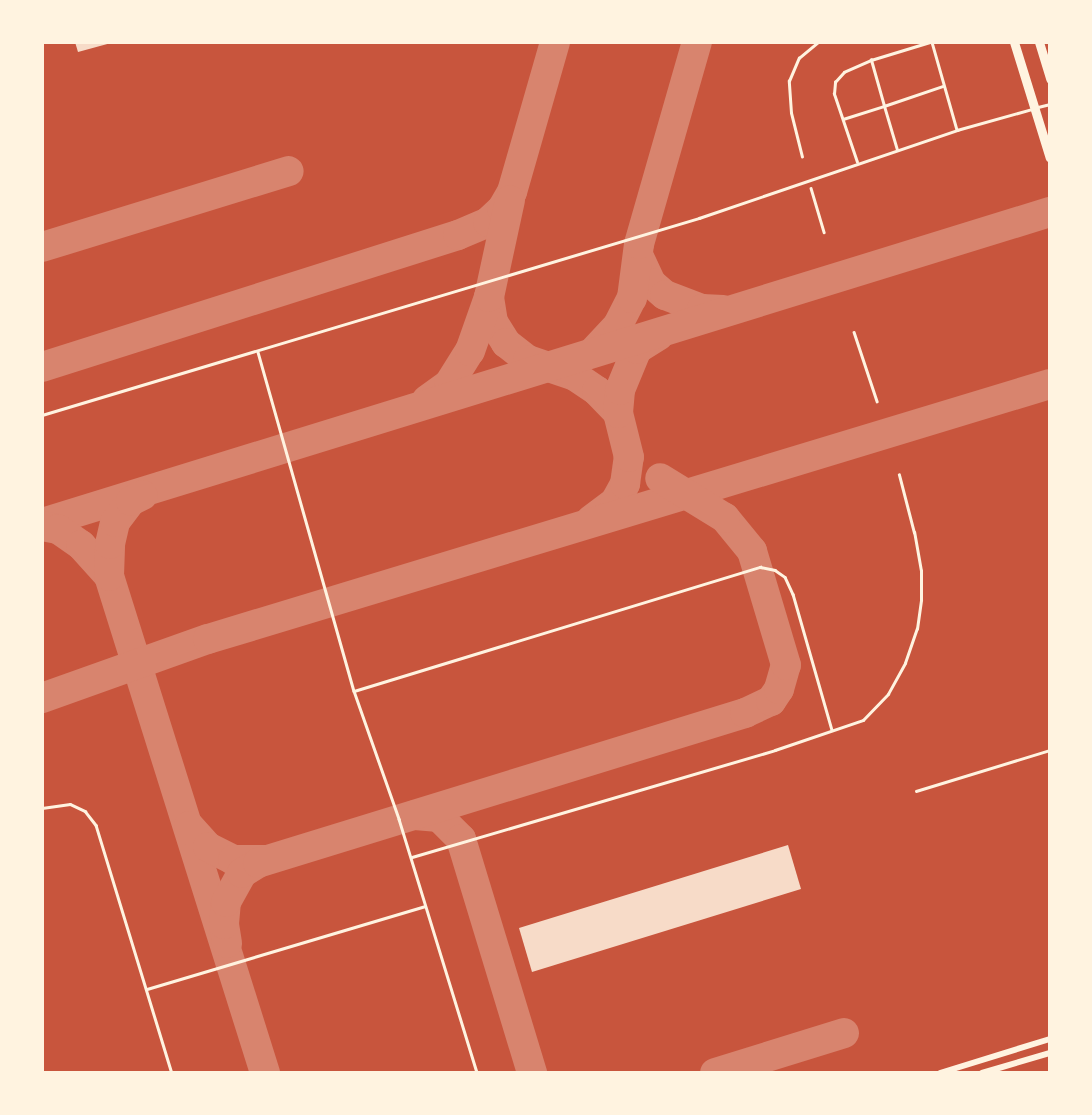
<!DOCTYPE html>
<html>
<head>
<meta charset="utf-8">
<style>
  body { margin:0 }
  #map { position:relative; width:1092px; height:1115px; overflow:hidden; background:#c8553d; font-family:Lato,sans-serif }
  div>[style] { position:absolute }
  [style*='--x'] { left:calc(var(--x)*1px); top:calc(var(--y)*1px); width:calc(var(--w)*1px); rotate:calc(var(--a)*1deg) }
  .taxiway>* { height:30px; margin:-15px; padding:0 15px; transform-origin:15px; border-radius:15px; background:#d8846e }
  .building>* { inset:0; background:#f7dbc8 }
  .service>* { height:2.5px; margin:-1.25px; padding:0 1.25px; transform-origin:1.25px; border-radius:1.25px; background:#fff3e0 }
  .tertiary>* { height:6px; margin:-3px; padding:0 3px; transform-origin:3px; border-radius:3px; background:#fff3e0 }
  .trunk>* { height:9px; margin:-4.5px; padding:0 4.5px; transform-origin:4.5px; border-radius:4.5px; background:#fff3e0 }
  span { translate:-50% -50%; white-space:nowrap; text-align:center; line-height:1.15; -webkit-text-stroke:6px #fff3e0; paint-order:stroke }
  .frame { position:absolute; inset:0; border:44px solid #fff3e0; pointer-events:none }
</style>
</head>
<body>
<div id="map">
  <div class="taxiway">
    <i style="--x:42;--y:247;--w:258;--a:-17.1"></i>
    <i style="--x:639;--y:257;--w:29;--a:65"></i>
    <i style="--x:651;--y:283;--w:18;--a:41"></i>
    <i style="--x:665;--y:295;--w:40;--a:21"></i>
    <i style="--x:702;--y:309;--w:21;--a:3"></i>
    <i style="--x:489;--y:297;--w:25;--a:81"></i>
    <i style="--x:493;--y:322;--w:25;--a:58"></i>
    <i style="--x:506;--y:343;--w:28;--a:38"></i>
    <i style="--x:528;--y:360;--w:50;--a:18.8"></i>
    <i style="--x:575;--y:376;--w:27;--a:34"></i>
    <i style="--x:597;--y:391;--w:30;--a:46"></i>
    <i style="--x:593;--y:352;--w:37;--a:-47"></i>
    <i style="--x:618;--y:325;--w:30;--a:-63"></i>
    <i style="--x:632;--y:298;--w:54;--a:-82.6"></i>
    <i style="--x:639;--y:244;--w:210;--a:-74"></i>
    <i style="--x:42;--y:367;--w:436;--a:-17.6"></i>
    <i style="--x:458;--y:235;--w:33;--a:-23"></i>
    <i style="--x:488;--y:222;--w:19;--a:-43"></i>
    <i style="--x:502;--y:209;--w:20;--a:-60"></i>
    <i style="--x:512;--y:192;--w:156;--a:-74"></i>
    <i style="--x:427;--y:400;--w:27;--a:-36"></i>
    <i style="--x:449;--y:384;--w:39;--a:-58"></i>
    <i style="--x:470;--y:351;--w:57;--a:-70.6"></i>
    <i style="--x:489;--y:297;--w:99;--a:-77.8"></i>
    <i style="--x:591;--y:520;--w:30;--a:-37"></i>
    <i style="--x:615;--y:502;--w:21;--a:-61"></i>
    <i style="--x:625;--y:484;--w:27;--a:-82"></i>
    <i style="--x:629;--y:457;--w:45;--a:-104"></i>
    <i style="--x:618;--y:413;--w:23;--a:-85"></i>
    <i style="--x:620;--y:390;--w:44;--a:-67.5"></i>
    <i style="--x:637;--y:349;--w:25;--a:-32"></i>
    <i style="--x:42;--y:523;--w:1055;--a:-17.15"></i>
    <i style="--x:42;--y:526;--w:16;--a:11"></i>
    <i style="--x:58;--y:529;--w:28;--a:35"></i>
    <i style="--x:81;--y:545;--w:42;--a:47.9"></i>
    <i style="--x:109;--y:576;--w:521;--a:72.57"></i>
    <i style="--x:109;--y:576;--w:32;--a:-88"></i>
    <i style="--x:110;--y:544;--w:23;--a:-77"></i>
    <i style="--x:115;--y:522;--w:26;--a:-53"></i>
    <i style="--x:131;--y:501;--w:13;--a:-27"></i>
    <i style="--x:42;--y:698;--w:176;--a:-19.6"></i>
    <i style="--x:208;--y:639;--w:880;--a:-16.85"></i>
    <i style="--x:415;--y:815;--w:24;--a:5"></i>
    <i style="--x:439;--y:817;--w:31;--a:45"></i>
    <i style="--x:461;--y:839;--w:245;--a:73.1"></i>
    <i style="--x:189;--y:826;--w:28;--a:48"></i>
    <i style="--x:208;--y:847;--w:28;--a:27"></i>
    <i style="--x:233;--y:860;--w:33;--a:0"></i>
    <i style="--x:227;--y:943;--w:19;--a:-99"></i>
    <i style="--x:224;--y:924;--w:22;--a:-85"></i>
    <i style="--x:226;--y:902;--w:33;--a:-61"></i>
    <i style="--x:242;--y:873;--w:19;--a:-32"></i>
    <i style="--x:258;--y:863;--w:510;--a:-17.12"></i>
    <i style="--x:745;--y:713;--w:29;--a:-25"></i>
    <i style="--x:771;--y:701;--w:14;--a:-56"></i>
    <i style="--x:779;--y:689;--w:25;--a:-74"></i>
    <i style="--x:786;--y:665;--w:119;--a:-106.6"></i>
    <i style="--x:752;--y:551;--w:43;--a:-129.3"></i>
    <i style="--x:725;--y:518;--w:76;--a:-148.4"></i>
    <i style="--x:715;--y:1073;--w:135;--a:-17.2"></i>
  </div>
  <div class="building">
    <i style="clip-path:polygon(75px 42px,111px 42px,111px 43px,78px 52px)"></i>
    <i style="clip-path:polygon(788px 845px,801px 889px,532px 972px,519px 928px)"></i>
  </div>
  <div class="service">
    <i style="--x:932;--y:42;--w:91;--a:74.1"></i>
    <i style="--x:1038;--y:107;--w:12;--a:-14"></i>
    <i style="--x:843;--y:119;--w:43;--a:-17.6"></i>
    <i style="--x:884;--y:106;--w:48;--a:-105.8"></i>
    <i style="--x:897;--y:150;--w:46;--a:-106.5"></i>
    <i style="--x:884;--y:106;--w:62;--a:-18.7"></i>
    <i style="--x:802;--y:157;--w:45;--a:-104"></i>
    <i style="--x:791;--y:113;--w:32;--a:-94"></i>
    <i style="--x:789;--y:81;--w:25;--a:-67"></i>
    <i style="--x:799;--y:58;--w:25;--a:-40"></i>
    <i style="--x:857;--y:162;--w:72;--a:-108.7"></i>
    <i style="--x:834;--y:94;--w:12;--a:-85"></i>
    <i style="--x:835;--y:82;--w:13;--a:-48"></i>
    <i style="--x:844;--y:72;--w:30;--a:-24"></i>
    <i style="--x:871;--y:60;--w:62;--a:-17"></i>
    <i style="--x:811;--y:188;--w:46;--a:73.5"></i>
    <i style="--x:854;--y:332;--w:73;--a:71.6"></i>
    <i style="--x:258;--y:352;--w:352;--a:74.2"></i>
    <i style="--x:354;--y:691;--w:136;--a:70.6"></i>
    <i style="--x:399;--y:819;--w:266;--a:72.9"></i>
    <i style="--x:42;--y:415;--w:686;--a:-16.69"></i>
    <i style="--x:699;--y:218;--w:273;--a:-18.8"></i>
    <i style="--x:957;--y:130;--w:78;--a:-15.6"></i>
    <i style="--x:354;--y:691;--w:425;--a:-17"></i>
    <i style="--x:760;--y:567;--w:15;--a:11"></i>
    <i style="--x:775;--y:570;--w:12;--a:35"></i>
    <i style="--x:785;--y:577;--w:19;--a:65"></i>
    <i style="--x:793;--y:594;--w:141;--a:74"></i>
    <i style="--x:916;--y:791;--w:140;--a:-17"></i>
    <i style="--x:42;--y:808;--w:28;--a:-8"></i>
    <i style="--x:70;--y:804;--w:17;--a:25"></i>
    <i style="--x:85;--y:811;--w:18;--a:52"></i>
    <i style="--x:96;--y:825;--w:259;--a:73"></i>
    <i style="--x:412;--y:857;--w:378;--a:-16.4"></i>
    <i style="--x:775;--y:750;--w:93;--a:-18.8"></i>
    <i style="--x:863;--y:720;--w:36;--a:-46"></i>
    <i style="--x:888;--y:694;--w:35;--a:-61"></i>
    <i style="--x:905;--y:663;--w:36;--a:-71"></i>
    <i style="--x:917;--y:629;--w:29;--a:-82"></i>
    <i style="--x:921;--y:600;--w:29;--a:-90"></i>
    <i style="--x:921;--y:571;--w:39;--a:-100"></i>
    <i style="--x:914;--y:533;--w:60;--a:-104.5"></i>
    <i style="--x:147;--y:989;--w:290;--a:-16.6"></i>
  </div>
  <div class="tertiary">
    <i style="--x:940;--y:1073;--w:115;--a:-17.2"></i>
    <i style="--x:982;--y:1073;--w:71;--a:-16.4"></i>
  </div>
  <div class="trunk">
    <i style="--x:1014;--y:42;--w:121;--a:72.8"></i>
    <i style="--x:1039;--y:42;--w:39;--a:73"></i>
  </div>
  <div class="frame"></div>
</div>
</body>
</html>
